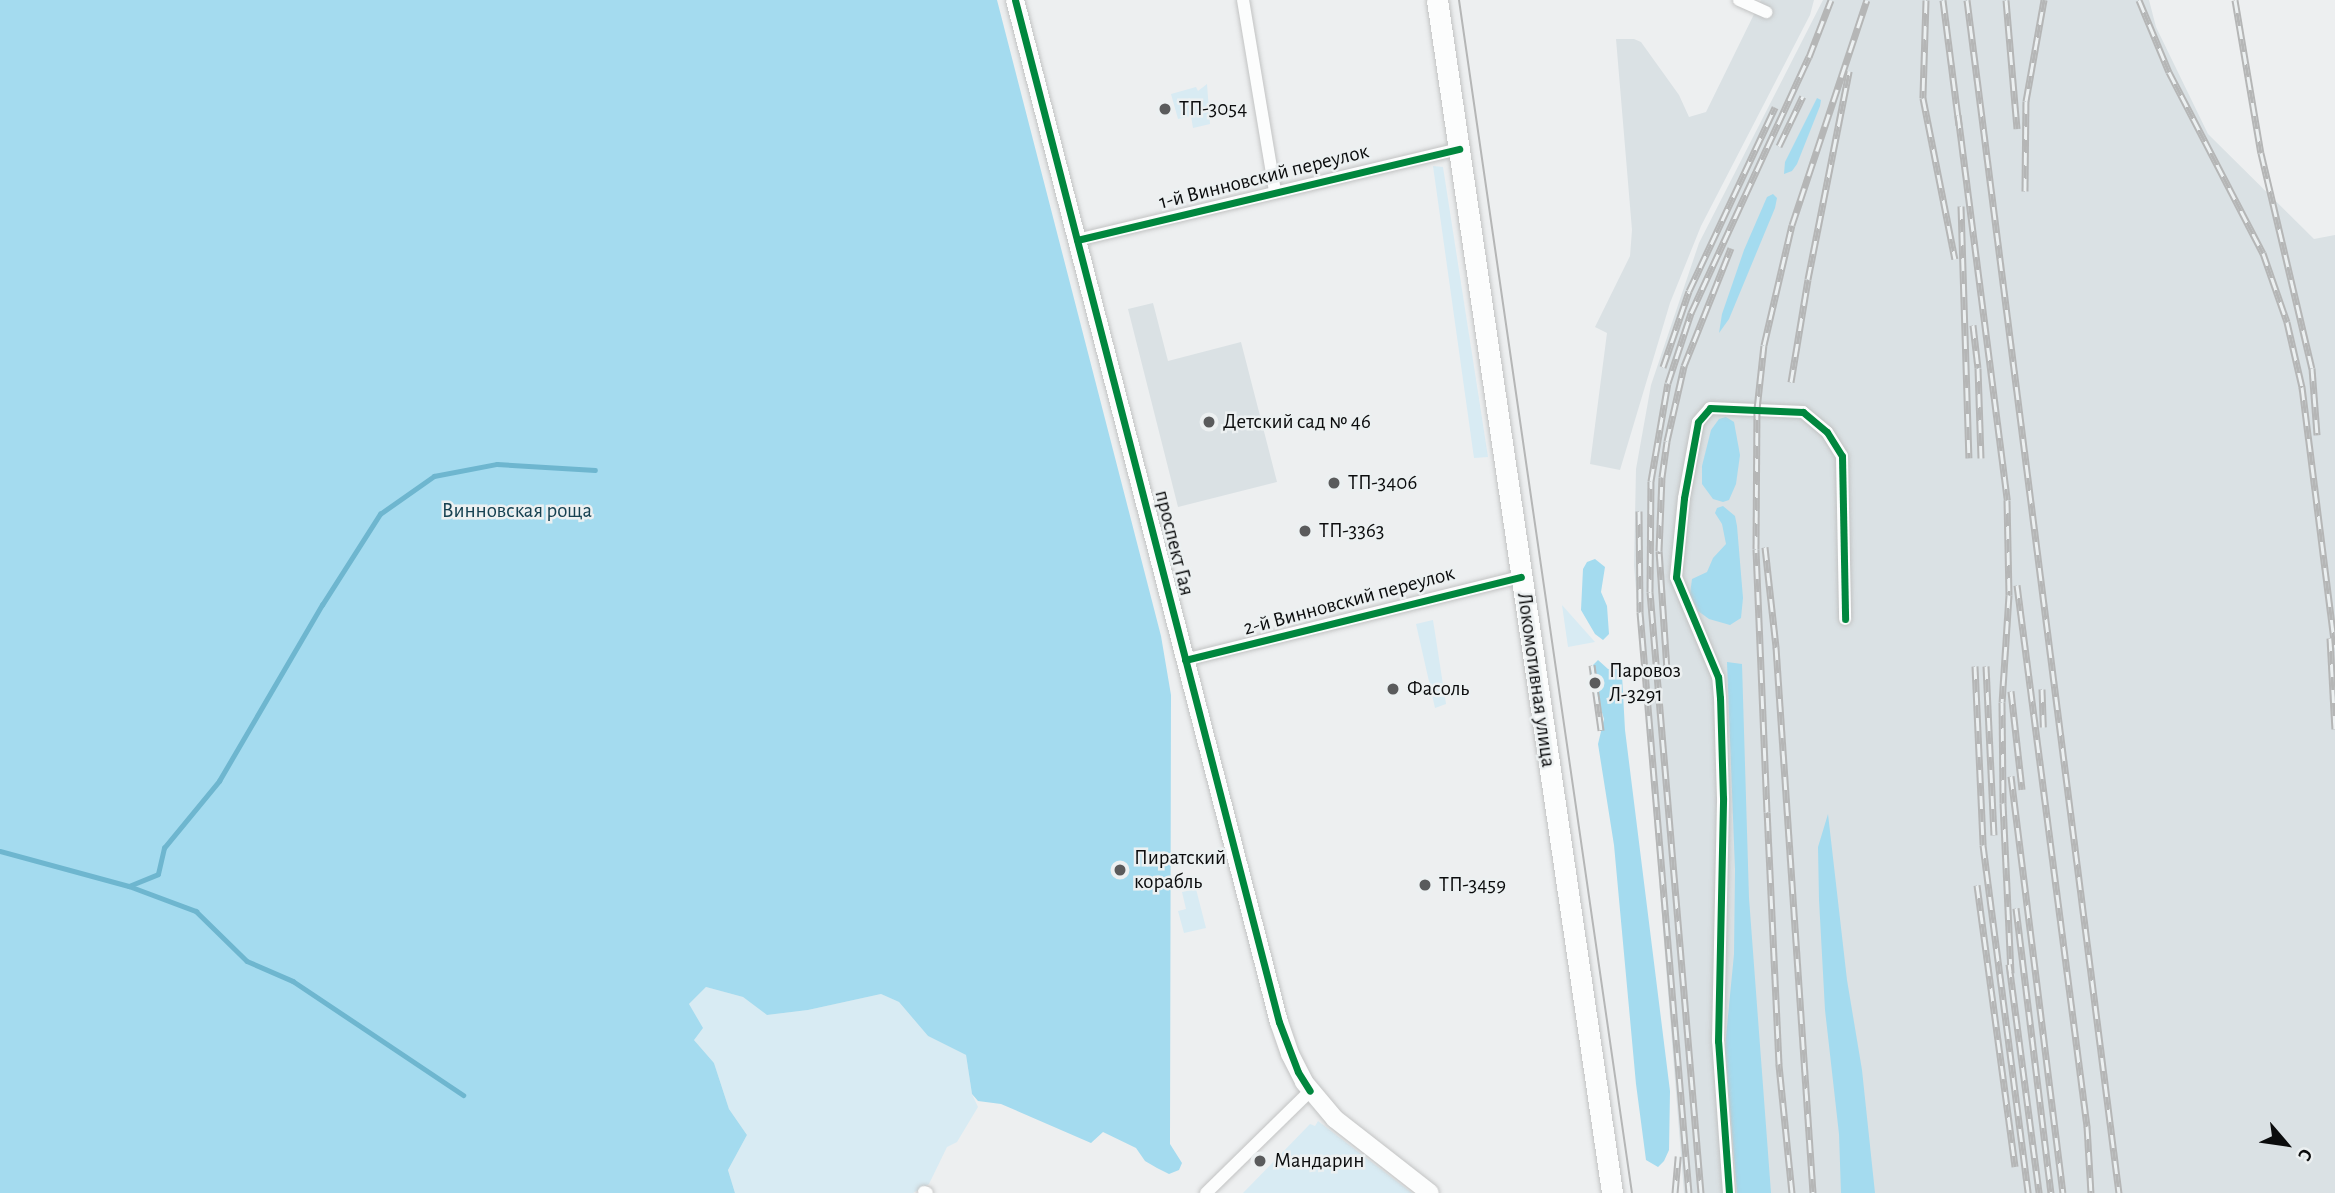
<!DOCTYPE html>
<html>
<head>
<meta charset="utf-8">
<style>
  body { margin:0 }
  #map { position:relative; width:2335px; height:1193px; overflow:hidden; background:#edeff0; font-family:"Alegreya Sans",sans-serif }
  div>[style] { position:absolute }
  [style*='--x'] { left:calc(var(--x)*1px); top:calc(var(--y)*1px); width:calc(var(--w)*1px); rotate:calc(var(--a)*1deg) }
  .built>* { inset:0; background:#dae1e4 }
  .green>* { inset:0; background:#d8ebf3 }
  .forest>* { inset:0; background:#a4dbef }
  .stream>* { height:4.5px; margin:-2.25px; padding:0 2.25px; transform-origin:2.25px; border-radius:2.25px; background:#6eb6cf }
  .roads { filter:drop-shadow(0 0 2px #c2c3c3) drop-shadow(0 0 2px #c2c3c3) }
  .street>* { height:12px; margin:-6px; padding:0 6px; transform-origin:6px; border-radius:6px; background:#fcfdfd }
  .secondary>* { height:18px; margin:-9px; padding:0 9px; transform-origin:9px; border-radius:9px; background:#fcfdfd }
  .primary>* { height:21px; margin:-10.5px; padding:0 10.5px; transform-origin:10.5px; border-radius:10.5px; background:#fcfdfd }
  .tram>* { height:2px; margin:-1px; padding:0 1px; transform-origin:1px; border-radius:1px; background:#b5b6b6 }
  .rail>* { height:7px; margin-top:-3.5px; transform-origin:0; background:repeating-linear-gradient(90deg,#ecf0f1 0 13px,#b5b6b6 0 26px); box-sizing:border-box; border-block:2px solid #b5b6b6 }
  .cycleway>* { height:7px; margin:-3.5px; padding:0 3.5px; transform-origin:3.5px; border-radius:3.5px; background:#00873e }
  .dots>* { width:19px; height:19px; translate:-50% -50%; box-sizing:border-box; border:4px solid #ecf0f1; border-radius:50% }
  span { translate:-50% -50%; white-space:nowrap; text-align:center; line-height:1.15; -webkit-text-stroke:5px #ecf0f1; paint-order:stroke }
  .poi-label { font-size:21px; color:#0b0c0d }
  .left { translate:0 -50%; text-align:left }
  .street-label { font-size:21px; color:#0b0c0d }
  .park-label { font-size:21px; color:#164151 }
  .north { position:absolute; left:2251px; top:1109px; width:70px; height:70px; -webkit-text-stroke:5px #ecf0f1; paint-order:stroke; rotate:119deg; font-size:19px; font-weight:700; line-height:28px; text-align:center; color:#0b0c0d }
  .north::after { content:''; display:block; margin:auto; width:24px; height:32px; background:#0b0c0d; clip-path:polygon(50% 0,100% 100%,50% 72%,0 100%) }
</style>
</head>
<body>
<div id="map">
  <div class="built">
    <i style="clip-path:polygon(1761px 0,1814px 0,1810px 15px,1701px 226px,1670px 303px,1620px 470px,1590px 464px,1607px 333px,1595px 327px,1630px 256px,1632px 230px,1616px 39px,1634px 39px,1641px 42px,1679px 95px,1689px 117px,1706px 112px)"></i>
    <i style="clip-path:polygon(1823px 0,2149px 0,2156px 27px,2208px 134px,2314px 239px,2335px 235px,2335px 1193px,1684px 1193px,1634px 565px,1636px 469px,1651px 385px,1699px 243px)"></i>
    <i style="clip-path:polygon(1153px 303px,1168px 361px,1241px 342px,1277px 482px,1178px 507px,1128px 309px)"></i>
  </div>
  <div class="green">
    <i style="clip-path:polygon(1207px 84px,1210px 124px,1193px 128px,1191px 116px,1178px 119px,1171px 94px,1196px 87px,1198px 91px)"></i>
    <i style="clip-path:polygon(1433px 166px,1443px 167px,1488px 457px,1474px 458px)"></i>
    <i style="clip-path:polygon(1562px 605px,1595px 642px,1568px 647px)"></i>
    <i style="clip-path:polygon(1433px 620px,1446px 704px,1435px 708px,1416px 624px)"></i>
    <i style="clip-path:polygon(1196px 889px,1206px 928px,1184px 933px,1178px 911px,1186px 909px,1182px 892px)"></i>
    <i style="clip-path:polygon(706px 987px,743px 997px,767px 1015px,808px 1010px,881px 994px,899px 1002px,928px 1036px,966px 1055px,972px 1094px,978px 1107px,957px 1142px,947px 1147px,929px 1184px,913px 1193px,735px 1193px,728px 1170px,747px 1135px,729px 1109px,714px 1063px,694px 1040px,689px 1004px)"></i>
    <i style="clip-path:polygon(1318px 1121px,1412px 1193px,1243px 1193px,1310px 1124px,1315px 1126px)"></i>
  </div>
  <div class="forest">
    <i style="clip-path:polygon(0 0,997px 0,1161px 636px,1171px 695px,1170px 1144px,1182px 1163px,1179px 1170px,1169px 1174px,1157px 1168px,1145px 1161px,1136px 1148px,1103px 1132px,1091px 1143px,1001px 1104px,978px 1101px,972px 1094px,966px 1055px,928px 1036px,899px 1002px,881px 994px,808px 1010px,767px 1015px,743px 997px,706px 987px,689px 1004px,703px 1028px,694px 1040px,714px 1063px,729px 1109px,747px 1135px,728px 1170px,735px 1193px,0 1193px)"></i>
    <i style="clip-path:polygon(1817px 98px,1821px 100px,1820px 106px,1797px 164px,1792px 171px,1784px 174px,1785px 162px)"></i>
    <i style="clip-path:polygon(1773px 194px,1777px 198px,1775px 208px,1729px 319px,1719px 333px,1722px 314px,1744px 250px,1767px 197px)"></i>
    <i style="clip-path:polygon(1726px 417px,1734px 422px,1740px 455px,1736px 484px,1729px 500px,1723px 502px,1713px 499px,1702px 484px,1702px 466px,1711px 430px,1719px 419px)"></i>
    <i style="clip-path:polygon(1723px 506px,1735px 516px,1737px 526px,1743px 598px,1741px 618px,1730px 625px,1709px 619px,1698px 611px,1690px 594px,1692px 579px,1707px 572px,1713px 558px,1726px 544px,1722px 524px,1715px 513px,1717px 508px)"></i>
    <i style="clip-path:polygon(1595px 559px,1605px 567px,1601px 592px,1607px 606px,1609px 634px,1603px 640px,1595px 634px,1581px 610px,1583px 569px,1587px 562px)"></i>
    <i style="clip-path:polygon(1598px 660px,1608px 669px,1620px 669px,1622px 675px,1625px 730px,1670px 1091px,1669px 1150px,1664px 1161px,1658px 1167px,1646px 1160px,1636px 1084px,1614px 845px,1598px 744px,1604px 719px,1591px 677px,1591px 667px)"></i>
    <i style="clip-path:polygon(1727px 662px,1742px 664px,1749px 898px,1771px 1193px,1737px 1193px,1725px 1047px,1734px 954px,1735px 869px)"></i>
    <i style="clip-path:polygon(1828px 814px,1847px 980px,1862px 1070px,1875px 1193px,1841px 1193px,1839px 1134px,1825px 1010px,1819px 900px,1818px 847px)"></i>
  </div>
  <div class="stream">
    <i style="--x:0;--y:851;--w:134;--a:15.2"></i>
    <i style="--x:129;--y:886;--w:31;--a:-22"></i>
    <i style="--x:158;--y:874;--w:27;--a:-77"></i>
    <i style="--x:164;--y:848;--w:87;--a:-50.6"></i>
    <i style="--x:219;--y:781;--w:204;--a:-59.7"></i>
    <i style="--x:322;--y:605;--w:108;--a:-57.5"></i>
    <i style="--x:380;--y:514;--w:66;--a:-35.1"></i>
    <i style="--x:434;--y:476;--w:64;--a:-10.8"></i>
    <i style="--x:497;--y:464;--w:98;--a:3.5"></i>
    <i style="--x:129;--y:886;--w:72;--a:20.5"></i>
    <i style="--x:196;--y:911;--w:71;--a:44.4"></i>
    <i style="--x:247;--y:961;--w:50;--a:23.5"></i>
    <i style="--x:293;--y:981;--w:205;--a:33.8"></i>
  </div>
  <div class="roads">
    <div class="street">
      <i style="--x:1243;--y:0;--w:195;--a:80.5"></i>
      <i style="--x:1739;--y:0;--w:30;--a:24"></i>
      <i style="--x:1077;--y:240;--w:393;--a:-13.4"></i>
      <i style="--x:1185;--y:660;--w:346;--a:-13.9"></i>
      <i style="--x:924;--y:1192;--w:3;--a:18"></i>
      <i style="--x:1206;--y:1193;--w:146;--a:-44.4"></i>
      <i style="--x:1729;--y:1193;--w:152;--a:-94.1"></i>
      <i style="--x:1718;--y:1041;--w:243;--a:-88.8"></i>
      <i style="--x:1723;--y:798;--w:100;--a:-91.7"></i>
      <i style="--x:1720;--y:698;--w:21;--a:-95"></i>
      <i style="--x:1718;--y:677;--w:108;--a:-112.8"></i>
      <i style="--x:1676;--y:577;--w:79;--a:-84.2"></i>
      <i style="--x:1684;--y:498;--w:77;--a:-79.6"></i>
      <i style="--x:1698;--y:422;--w:18;--a:-49"></i>
      <i style="--x:1710;--y:408;--w:93;--a:2.5"></i>
      <i style="--x:1803;--y:412;--w:31;--a:40"></i>
      <i style="--x:1827;--y:432;--w:28;--a:58"></i>
      <i style="--x:1842;--y:456;--w:163;--a:88.9"></i>
    </div>
    <div class="secondary">
      <i style="--x:1015;--y:0;--w:1056;--a:75.52"></i>
      <i style="--x:1279;--y:1022;--w:34;--a:71"></i>
      <i style="--x:1290;--y:1054;--w:31;--a:63"></i>
      <i style="--x:1304;--y:1082;--w:48;--a:50"></i>
      <i style="--x:1335;--y:1119;--w:120;--a:37.9"></i>
    </div>
    <div class="primary">
      <i style="--x:1437;--y:0;--w:1206;--a:81.65"></i>
    </div>
  </div>
  <div class="tram">
    <i style="--x:1459;--y:0;--w:1205;--a:81.75"></i>
  </div>
  <div class="rail">
    <i style="--x:1926;--y:0;--w:98;--a:91.8"></i>
    <i style="--x:1923;--y:98;--w:164;--a:78.8"></i>
    <i style="--x:1943;--y:0;--w:126;--a:82.7"></i>
    <i style="--x:1967;--y:0;--w:1203;--a:82.74"></i>
    <i style="--x:2006;--y:0;--w:129;--a:85.1"></i>
    <i style="--x:2139;--y:0;--w:78;--a:67.4"></i>
    <i style="--x:2169;--y:72;--w:204;--a:62.6"></i>
    <i style="--x:2263;--y:253;--w:73;--a:70.8"></i>
    <i style="--x:2287;--y:322;--w:67;--a:77"></i>
    <i style="--x:2302;--y:387;--w:262;--a:82.8"></i>
    <i style="--x:2235;--y:0;--w:155;--a:80.4"></i>
    <i style="--x:2261;--y:153;--w:221;--a:76.7"></i>
    <i style="--x:2312;--y:368;--w:67;--a:85.7"></i>
    <i style="--x:1958;--y:115;--w:388;--a:82.7"></i>
    <i style="--x:2007;--y:500;--w:95;--a:88.8"></i>
    <i style="--x:2009;--y:595;--w:107;--a:93.7"></i>
    <i style="--x:2002;--y:702;--w:101;--a:89.4"></i>
    <i style="--x:2003;--y:803;--w:170;--a:87.3"></i>
    <i style="--x:1779;--y:146;--w:55;--a:-64.4"></i>
    <i style="--x:2025;--y:191;--w:90;--a:-89.4"></i>
    <i style="--x:2026;--y:101;--w:103;--a:-79.9"></i>
    <i style="--x:1961;--y:206;--w:252;--a:88.2"></i>
    <i style="--x:1973;--y:325;--w:43;--a:83.4"></i>
    <i style="--x:1978;--y:368;--w:90;--a:88.1"></i>
    <i style="--x:1663;--y:367;--w:80;--a:-71.1"></i>
    <i style="--x:1689;--y:291;--w:203;--a:-64.9"></i>
    <i style="--x:1791;--y:382;--w:104;--a:-80.6"></i>
    <i style="--x:1808;--y:279;--w:212;--a:-78.8"></i>
    <i style="--x:1639;--y:511;--w:101;--a:89.4"></i>
    <i style="--x:1640;--y:612;--w:583;--a:85.18"></i>
    <i style="--x:1765;--y:547;--w:101;--a:83.7"></i>
    <i style="--x:1776;--y:647;--w:547;--a:86.12"></i>
    <i style="--x:2017;--y:585;--w:546;--a:82.63"></i>
    <i style="--x:2087;--y:1126;--w:67;--a:86.6"></i>
    <i style="--x:2330;--y:638;--w:91;--a:86.9"></i>
    <i style="--x:1592;--y:665;--w:66;--a:82.1"></i>
    <i style="--x:1975;--y:666;--w:179;--a:87.4"></i>
    <i style="--x:1983;--y:845;--w:351;--a:82.6"></i>
    <i style="--x:1986;--y:666;--w:169;--a:87.3"></i>
    <i style="--x:1667;--y:670;--w:119;--a:-93.8"></i>
    <i style="--x:1659;--y:551;--w:74;--a:-87.7"></i>
    <i style="--x:1662;--y:477;--w:36;--a:-82"></i>
    <i style="--x:1667;--y:441;--w:77;--a:-77.2"></i>
    <i style="--x:1684;--y:366;--w:127;--a:-68.3"></i>
    <i style="--x:2042;--y:689;--w:38;--a:88"></i>
    <i style="--x:2011;--y:691;--w:99;--a:83.6"></i>
    <i style="--x:2011;--y:776;--w:420;--a:82.9"></i>
    <i style="--x:1977;--y:885;--w:284;--a:82.3"></i>
    <i style="--x:2016;--y:908;--w:287;--a:83"></i>
    <i style="--x:2009;--y:964;--w:231;--a:82.5"></i>
    <i style="--x:1675;--y:1193;--w:37;--a:-85"></i>
    <i style="--x:1701;--y:1193;--w:603;--a:-94.85"></i>
    <i style="--x:1650;--y:592;--w:111;--a:-89.5"></i>
    <i style="--x:1651;--y:481;--w:99;--a:-80.2"></i>
    <i style="--x:1668;--y:383;--w:74;--a:-71.8"></i>
    <i style="--x:1691;--y:313;--w:282;--a:-65.3"></i>
    <i style="--x:1809;--y:57;--w:61;--a:-68.9"></i>
    <i style="--x:1792;--y:1193;--w:130;--a:-95.8"></i>
    <i style="--x:1779;--y:1064;--w:252;--a:-92.7"></i>
    <i style="--x:1767;--y:812;--w:263;--a:-92.4"></i>
    <i style="--x:1756;--y:549;--w:140;--a:-89.6"></i>
    <i style="--x:1757;--y:409;--w:64;--a:-83.8"></i>
    <i style="--x:1764;--y:345;--w:123;--a:-76.9"></i>
    <i style="--x:1792;--y:225;--w:237;--a:-71.6"></i>
  </div>
  <div class="cycleway">
    <i style="--x:1015;--y:0;--w:1056;--a:75.52"></i>
    <i style="--x:1279;--y:1022;--w:53;--a:69.2"></i>
    <i style="--x:1298;--y:1072;--w:22;--a:58"></i>
    <i style="--x:1077;--y:240;--w:393;--a:-13.4"></i>
    <i style="--x:1185;--y:660;--w:346;--a:-13.9"></i>
    <i style="--x:1729;--y:1193;--w:152;--a:-94.1"></i>
    <i style="--x:1718;--y:1041;--w:243;--a:-88.8"></i>
    <i style="--x:1723;--y:798;--w:100;--a:-91.7"></i>
    <i style="--x:1720;--y:698;--w:21;--a:-95"></i>
    <i style="--x:1718;--y:677;--w:108;--a:-112.8"></i>
    <i style="--x:1676;--y:577;--w:79;--a:-84.2"></i>
    <i style="--x:1684;--y:498;--w:77;--a:-79.6"></i>
    <i style="--x:1698;--y:422;--w:18;--a:-49"></i>
    <i style="--x:1710;--y:408;--w:93;--a:2.5"></i>
    <i style="--x:1803;--y:412;--w:31;--a:40"></i>
    <i style="--x:1827;--y:432;--w:28;--a:58"></i>
    <i style="--x:1842;--y:456;--w:163;--a:88.9"></i>
  </div>
  <div class="dots">
    <i style="left:1165px;top:109px;background:#5a5b5c"></i>
    <i style="left:1209px;top:422px;background:#5a5b5c"></i>
    <i style="left:1334px;top:483px;background:#5a5b5c"></i>
    <i style="left:1305px;top:531px;background:#5a5b5c"></i>
    <i style="left:1595px;top:683px;background:#5a5b5c"></i>
    <i style="left:1393px;top:689px;background:#5a5b5c"></i>
    <i style="left:1120px;top:870px;background:#5a5b5c"></i>
    <i style="left:1425px;top:885px;background:#5a5b5c"></i>
    <i style="left:1260px;top:1161px;background:#5a5b5c"></i>
  </div>
  <div class="poi-label">
    <span class="left" style="left:1179px;top:109px">ТП-3054</span>
    <span class="left" style="left:1223px;top:422px">Детский сад № 46</span>
    <span class="left" style="left:1348px;top:483px">ТП-3406</span>
    <span class="left" style="left:1319px;top:531px">ТП-3363</span>
    <span class="left" style="left:1609px;top:683px">Паровоз<br>Л-3291</span>
    <span class="left" style="left:1407px;top:689px">Фасоль</span>
    <span class="left" style="left:1134px;top:870px">Пиратский<br>корабль</span>
    <span class="left" style="left:1439px;top:885px">ТП-3459</span>
    <span class="left" style="left:1274px;top:1161px">Мандарин</span>
  </div>
  <div class="street-label">
    <span style="left:1264px;top:177px;rotate:-14deg">1-й Винновский переулок</span>
    <span style="left:1174px;top:543px;rotate:76deg">проспект Гая</span>
    <span style="left:1349px;top:601px;rotate:-15deg">2-й Винновский переулок</span>
    <span style="left:1536px;top:680px;rotate:82deg">Локомотивная улица</span>
  </div>
  <div class="park-label">
    <span style="left:517px;top:511px">Винновская роща</span>
  </div>
  <div class="north">С</div>
</div>
</body>
</html>
